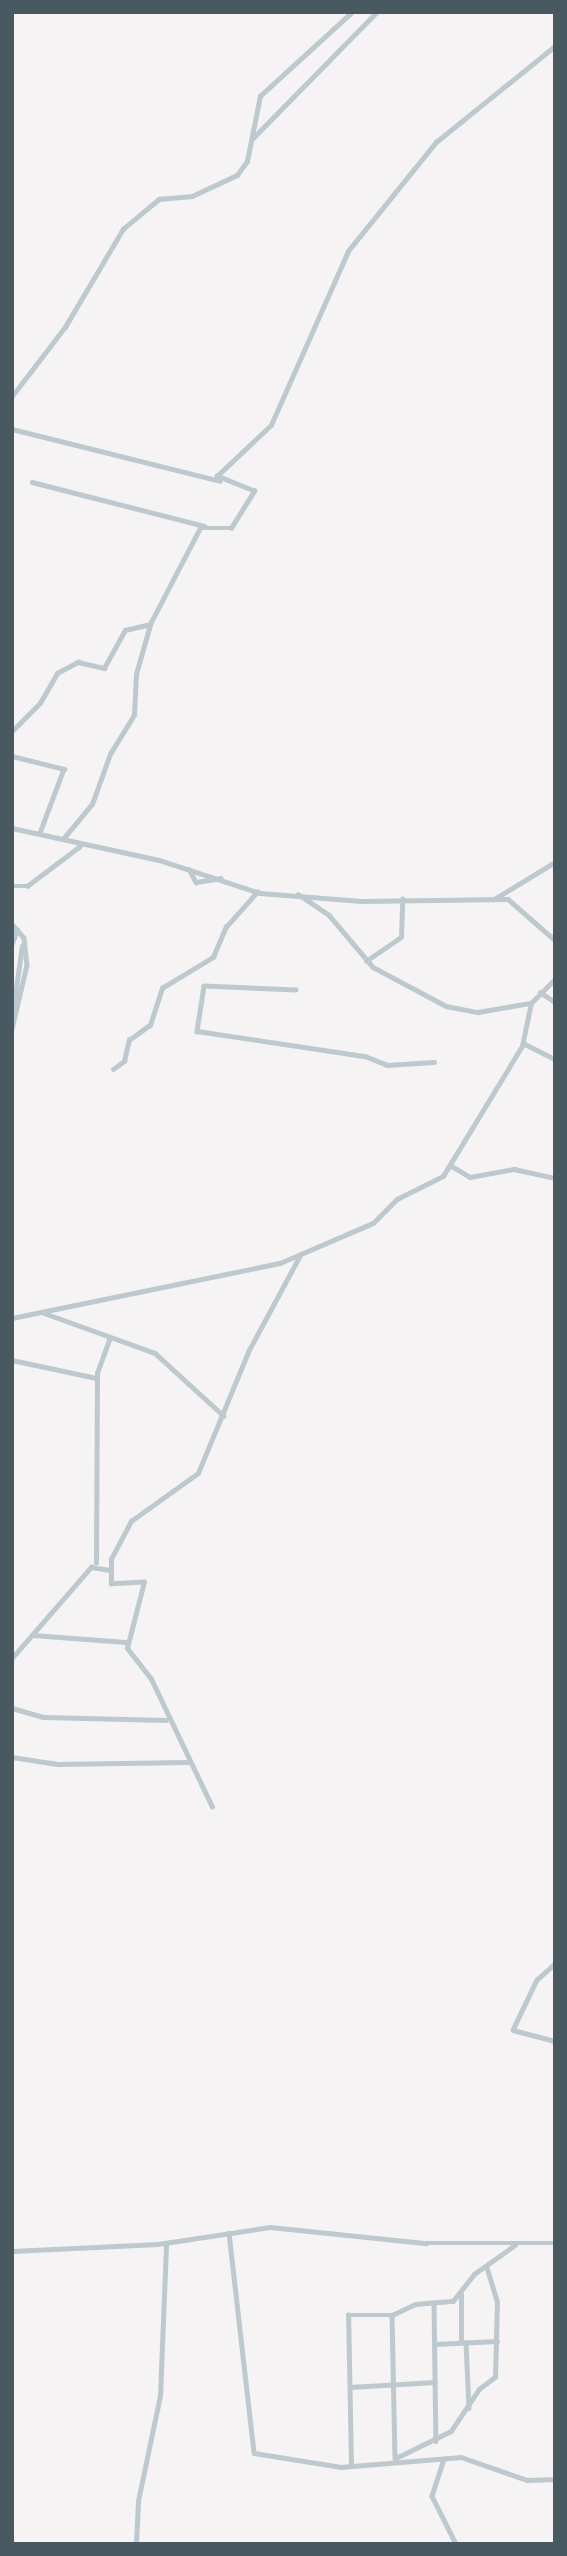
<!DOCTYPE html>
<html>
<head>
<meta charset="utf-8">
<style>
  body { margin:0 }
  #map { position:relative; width:567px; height:2556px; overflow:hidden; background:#f5f3f3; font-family:Figtree,sans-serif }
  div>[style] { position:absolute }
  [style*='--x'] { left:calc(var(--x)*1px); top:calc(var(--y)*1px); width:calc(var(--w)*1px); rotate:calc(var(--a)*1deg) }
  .street>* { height:4.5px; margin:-2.25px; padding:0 2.25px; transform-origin:2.25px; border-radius:2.25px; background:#bdc9cf }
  span { translate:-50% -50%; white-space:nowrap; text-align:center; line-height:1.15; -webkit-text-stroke:5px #fff; paint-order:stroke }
  .frame { position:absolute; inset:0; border:14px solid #495961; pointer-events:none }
</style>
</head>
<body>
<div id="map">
  <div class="street">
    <i style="--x:253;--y:138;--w:177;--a:-45.5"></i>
    <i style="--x:12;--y:396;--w:87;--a:-52.5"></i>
    <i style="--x:65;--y:327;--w:114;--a:-59.4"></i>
    <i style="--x:123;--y:229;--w:47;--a:-39.8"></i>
    <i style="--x:159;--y:199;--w:33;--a:-5"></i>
    <i style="--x:192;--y:196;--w:50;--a:-25"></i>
    <i style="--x:237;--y:175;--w:17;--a:-54"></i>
    <i style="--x:247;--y:161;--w:66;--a:-78.7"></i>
    <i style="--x:260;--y:96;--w:125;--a:-42.4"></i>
    <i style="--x:12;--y:429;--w:214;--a:14"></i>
    <i style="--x:32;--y:482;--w:178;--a:14.3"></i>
    <i style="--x:12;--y:731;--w:40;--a:-45"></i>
    <i style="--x:40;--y:703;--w:34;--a:-60"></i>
    <i style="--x:57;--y:673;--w:24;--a:-28"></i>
    <i style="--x:78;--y:662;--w:27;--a:13"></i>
    <i style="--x:104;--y:668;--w:43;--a:-61.1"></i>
    <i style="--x:125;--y:630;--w:26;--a:-13"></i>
    <i style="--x:150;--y:624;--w:108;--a:-62.5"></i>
    <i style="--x:200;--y:528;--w:31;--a:0"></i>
    <i style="--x:231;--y:528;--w:44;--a:-58.1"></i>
    <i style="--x:254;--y:491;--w:40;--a:-158"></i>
    <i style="--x:217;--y:476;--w:74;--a:-43.4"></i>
    <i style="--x:271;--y:425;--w:190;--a:-66.1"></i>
    <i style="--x:348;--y:251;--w:140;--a:-51.1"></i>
    <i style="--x:436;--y:142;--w:153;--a:-38.9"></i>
    <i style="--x:12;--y:756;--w:54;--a:14"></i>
    <i style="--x:64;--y:769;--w:68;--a:110.6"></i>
    <i style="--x:12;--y:828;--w:150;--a:12.3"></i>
    <i style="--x:159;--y:860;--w:106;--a:18.1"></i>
    <i style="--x:260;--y:893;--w:101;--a:4.5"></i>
    <i style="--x:361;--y:901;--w:147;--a:-0.8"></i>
    <i style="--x:508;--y:899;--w:62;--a:41.1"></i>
    <i style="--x:63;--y:839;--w:45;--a:-50.4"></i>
    <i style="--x:92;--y:804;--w:53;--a:-70.2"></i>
    <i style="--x:110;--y:754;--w:46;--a:-58.4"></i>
    <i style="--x:134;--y:715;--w:41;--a:-87.2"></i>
    <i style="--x:136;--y:674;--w:51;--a:-74.1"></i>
    <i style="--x:189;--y:869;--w:15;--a:62"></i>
    <i style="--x:196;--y:882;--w:25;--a:-9"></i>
    <i style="--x:12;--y:886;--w:15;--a:0"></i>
    <i style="--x:27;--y:886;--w:66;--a:-37"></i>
    <i style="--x:298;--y:894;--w:37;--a:34"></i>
    <i style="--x:329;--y:915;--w:68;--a:49.8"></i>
    <i style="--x:373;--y:967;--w:83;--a:28.1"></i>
    <i style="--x:446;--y:1006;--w:33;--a:11"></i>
    <i style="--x:478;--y:1012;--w:53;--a:-9.8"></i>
    <i style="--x:496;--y:898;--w:69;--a:-31.4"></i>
    <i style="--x:12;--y:924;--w:18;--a:49"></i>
    <i style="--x:24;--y:938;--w:27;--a:84"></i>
    <i style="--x:27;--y:965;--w:66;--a:103.2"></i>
    <i style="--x:12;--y:943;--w:14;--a:-69"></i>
    <i style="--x:366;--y:961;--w:42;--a:-34.4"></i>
    <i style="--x:401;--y:937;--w:38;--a:-88"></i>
    <i style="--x:296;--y:990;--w:92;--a:-177.5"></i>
    <i style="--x:204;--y:986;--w:46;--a:98.8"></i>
    <i style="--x:197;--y:1031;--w:170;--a:8.5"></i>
    <i style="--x:365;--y:1056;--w:24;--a:22"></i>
    <i style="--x:387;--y:1065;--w:47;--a:-3.7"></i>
    <i style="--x:540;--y:992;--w:18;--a:34"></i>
    <i style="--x:12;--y:1015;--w:70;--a:-81.8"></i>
    <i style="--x:523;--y:1043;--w:36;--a:27"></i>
    <i style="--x:113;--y:1069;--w:14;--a:-36"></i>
    <i style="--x:124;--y:1061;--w:22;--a:-77"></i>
    <i style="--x:129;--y:1040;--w:26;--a:-36"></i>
    <i style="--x:150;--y:1025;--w:39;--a:-72"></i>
    <i style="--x:162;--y:988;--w:60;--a:-31.3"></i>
    <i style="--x:213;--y:957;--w:33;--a:-67"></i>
    <i style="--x:226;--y:927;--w:47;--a:-48.5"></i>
    <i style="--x:450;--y:1165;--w:23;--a:31"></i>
    <i style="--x:470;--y:1177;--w:45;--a:-10.3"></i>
    <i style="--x:514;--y:1169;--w:42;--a:12.4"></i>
    <i style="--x:44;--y:1313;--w:118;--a:19.8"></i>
    <i style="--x:155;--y:1353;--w:93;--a:42.4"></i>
    <i style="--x:12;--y:1318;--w:274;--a:-11.6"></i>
    <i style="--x:280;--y:1263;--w:101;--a:-23.3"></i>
    <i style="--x:373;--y:1223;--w:34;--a:-45"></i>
    <i style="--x:397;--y:1199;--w:51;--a:-26.6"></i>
    <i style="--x:443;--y:1176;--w:152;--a:-58.7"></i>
    <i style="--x:522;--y:1046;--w:44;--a:-78.2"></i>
    <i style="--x:531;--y:1003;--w:34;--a:-45"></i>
    <i style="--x:12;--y:1360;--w:87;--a:12"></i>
    <i style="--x:96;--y:1563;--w:190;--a:-89.7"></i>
    <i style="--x:97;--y:1373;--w:37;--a:-70"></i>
    <i style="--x:33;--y:1635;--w:93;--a:4.3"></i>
    <i style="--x:12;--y:1658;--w:121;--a:-49"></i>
    <i style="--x:91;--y:1567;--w:19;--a:9"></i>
    <i style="--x:12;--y:1708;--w:33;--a:16"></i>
    <i style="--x:44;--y:1717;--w:122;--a:1.4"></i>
    <i style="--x:12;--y:1757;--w:47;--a:8.7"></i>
    <i style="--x:58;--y:1764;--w:130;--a:-0.9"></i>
    <i style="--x:212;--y:1807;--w:142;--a:-115.5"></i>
    <i style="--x:151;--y:1679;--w:39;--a:-128"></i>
    <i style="--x:127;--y:1648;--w:68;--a:-75.6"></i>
    <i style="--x:144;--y:1582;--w:33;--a:177"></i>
    <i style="--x:111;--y:1584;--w:25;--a:-90"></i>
    <i style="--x:111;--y:1559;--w:43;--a:-62.2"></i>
    <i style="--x:131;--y:1521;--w:82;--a:-35.6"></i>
    <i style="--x:198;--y:1473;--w:133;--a:-67.5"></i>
    <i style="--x:249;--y:1350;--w:106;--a:-61.7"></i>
    <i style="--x:555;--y:1964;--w:24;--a:138"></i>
    <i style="--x:537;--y:1980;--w:55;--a:115.6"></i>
    <i style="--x:513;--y:2030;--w:43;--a:14.7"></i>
    <i style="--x:229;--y:2233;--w:221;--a:83.5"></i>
    <i style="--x:254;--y:2453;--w:88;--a:9.1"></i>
    <i style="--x:341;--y:2467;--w:120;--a:-4.8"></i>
    <i style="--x:461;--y:2457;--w:70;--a:19.2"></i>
    <i style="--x:527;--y:2480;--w:28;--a:-2"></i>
    <i style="--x:12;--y:2251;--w:146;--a:-2.7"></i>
    <i style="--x:158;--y:2244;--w:113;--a:-8.6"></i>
    <i style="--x:270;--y:2227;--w:157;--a:5.9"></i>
    <i style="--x:426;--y:2243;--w:129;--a:0"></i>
    <i style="--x:434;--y:2303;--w:138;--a:89.2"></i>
    <i style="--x:392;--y:2315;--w:143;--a:88.8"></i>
    <i style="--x:461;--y:2342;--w:47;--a:-90"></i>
    <i style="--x:466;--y:2342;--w:66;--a:87.4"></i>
    <i style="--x:434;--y:2344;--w:63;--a:-2.7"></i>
    <i style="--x:350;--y:2387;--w:85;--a:-3.4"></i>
    <i style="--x:398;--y:2457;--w:59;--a:-26.1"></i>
    <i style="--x:451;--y:2431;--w:50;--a:-56.3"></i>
    <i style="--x:479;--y:2389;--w:20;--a:-37"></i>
    <i style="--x:495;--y:2377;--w:75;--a:-88.5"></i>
    <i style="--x:497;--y:2302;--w:37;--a:-107"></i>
    <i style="--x:444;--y:2459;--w:39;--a:108"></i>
    <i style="--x:432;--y:2496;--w:54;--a:63.4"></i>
    <i style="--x:351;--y:2466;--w:151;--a:-91.1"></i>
    <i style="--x:348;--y:2315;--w:44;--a:0"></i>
    <i style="--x:392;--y:2315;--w:26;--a:-25"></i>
    <i style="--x:416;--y:2304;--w:37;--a:-5"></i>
    <i style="--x:453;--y:2301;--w:34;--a:-52"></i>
    <i style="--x:474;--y:2274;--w:50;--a:-35.3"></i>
    <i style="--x:136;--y:2544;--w:43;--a:-87.3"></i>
    <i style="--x:138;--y:2501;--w:107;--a:-78.2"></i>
    <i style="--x:160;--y:2396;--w:152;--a:-87.7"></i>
  </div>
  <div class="frame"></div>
</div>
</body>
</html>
